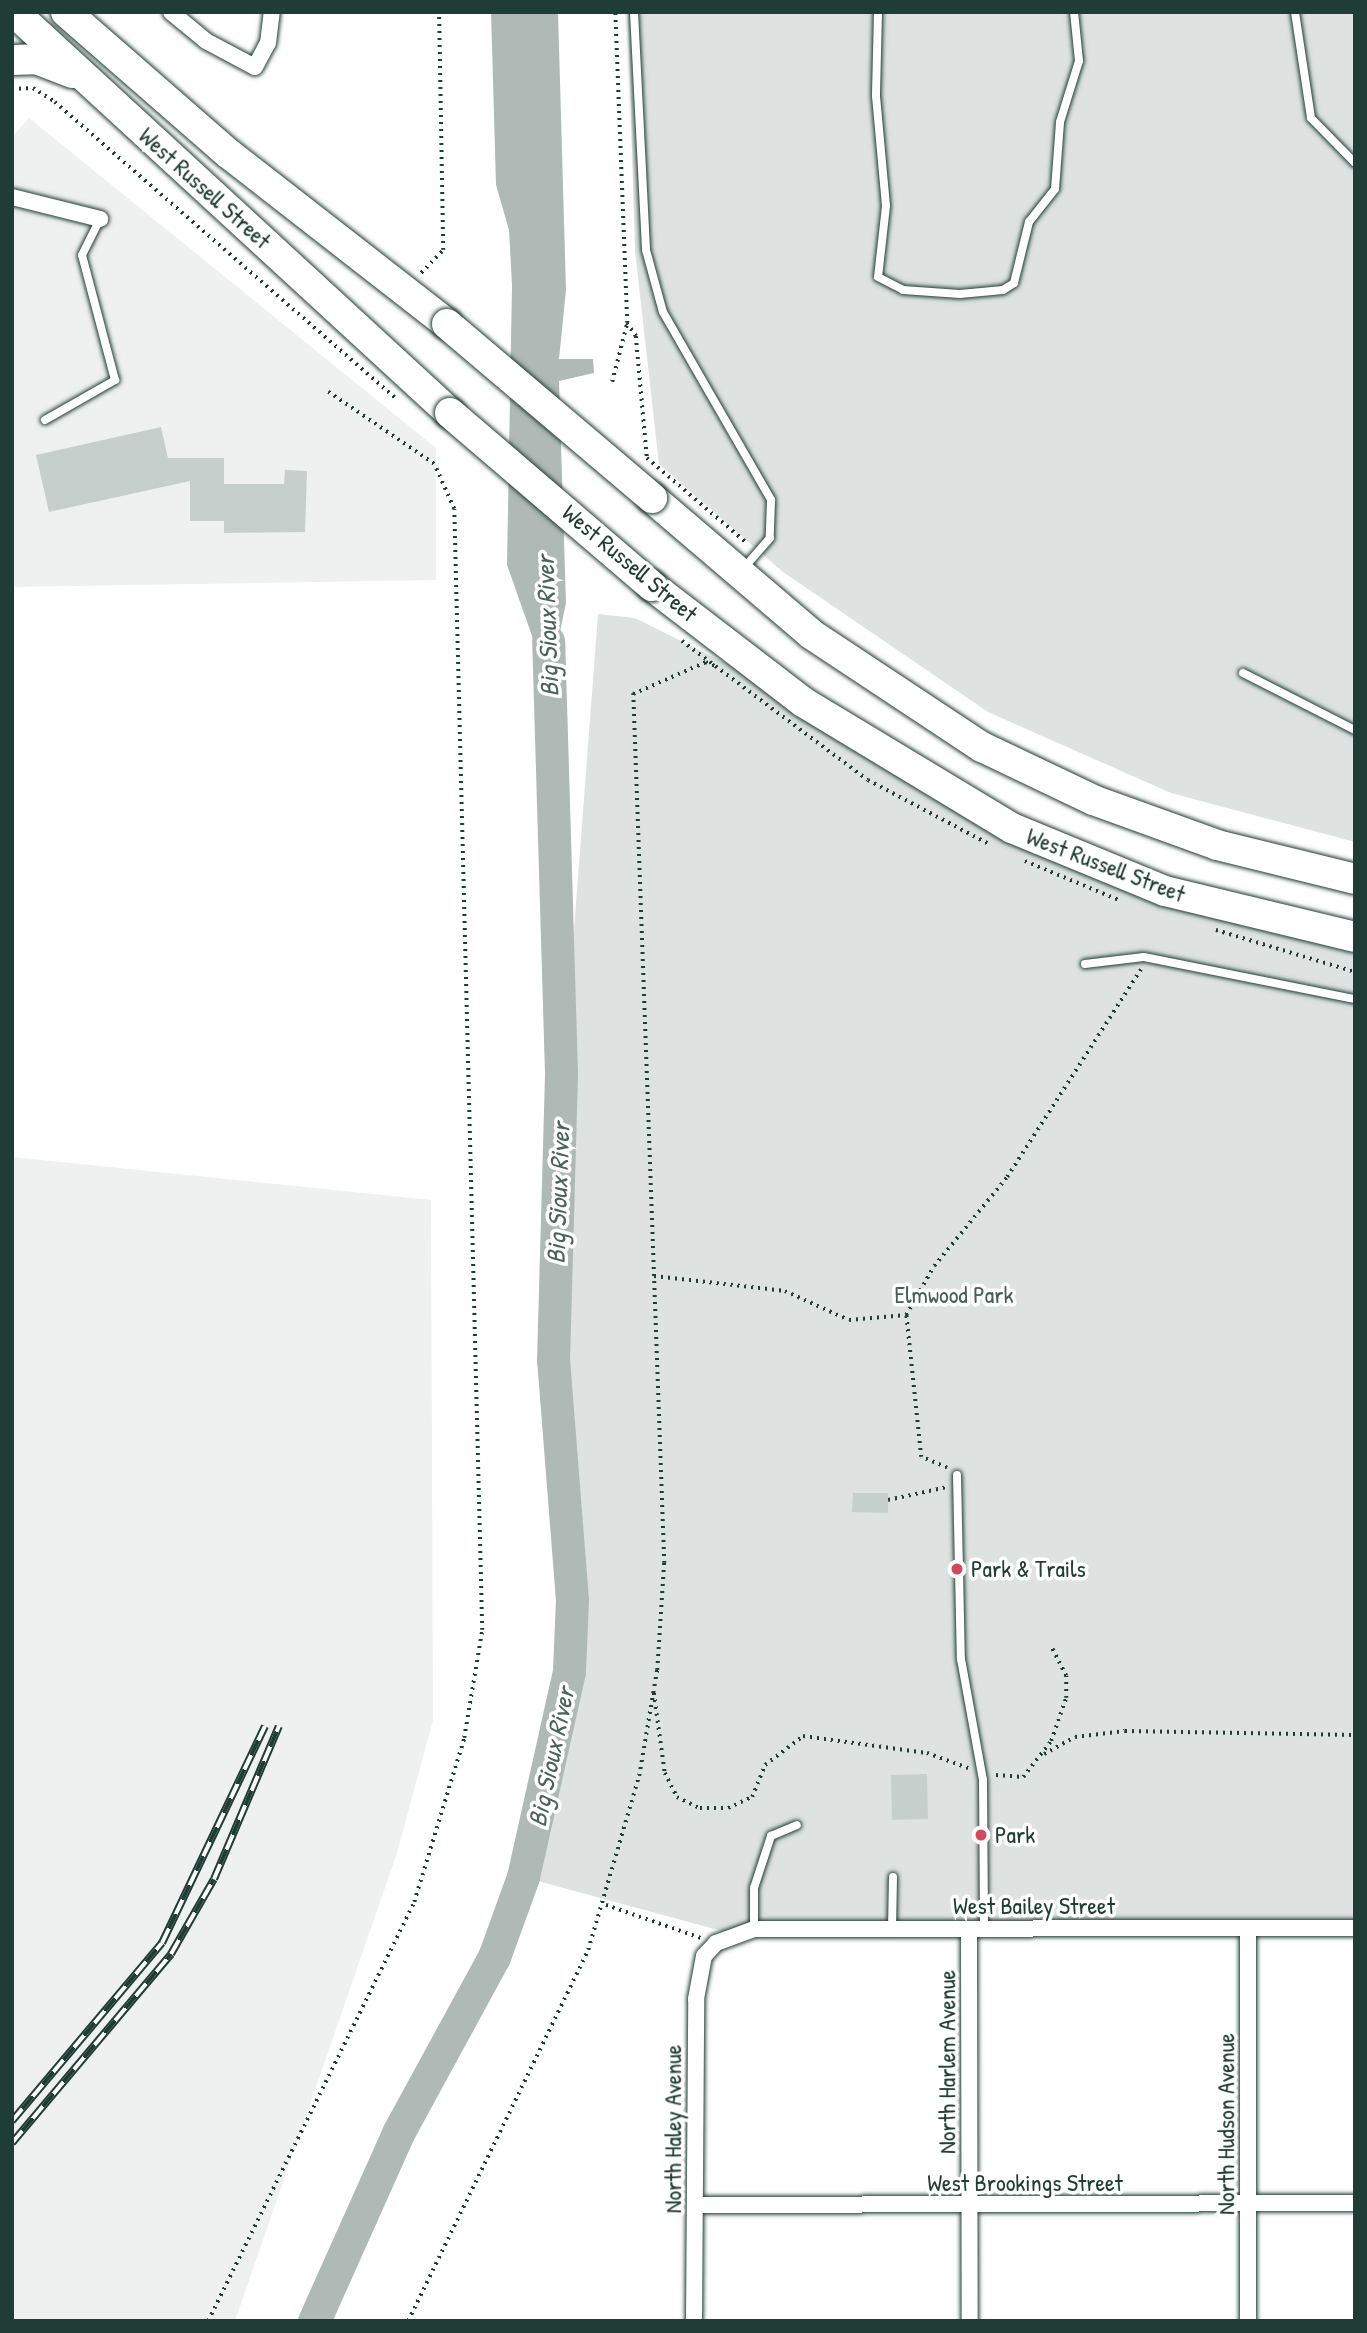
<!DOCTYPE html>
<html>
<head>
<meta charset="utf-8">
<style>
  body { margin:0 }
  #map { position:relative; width:1367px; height:2333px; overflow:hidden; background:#fff; font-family:"Patrick Hand",sans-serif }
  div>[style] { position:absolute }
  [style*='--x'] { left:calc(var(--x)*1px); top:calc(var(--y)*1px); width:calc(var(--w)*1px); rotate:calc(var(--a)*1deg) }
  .built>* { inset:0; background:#eef1f0 }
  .green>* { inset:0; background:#dee3e2 }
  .water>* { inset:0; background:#afbab7 }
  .river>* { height:33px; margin:-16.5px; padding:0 16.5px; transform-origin:16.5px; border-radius:16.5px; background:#afbab7 }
  .building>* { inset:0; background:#c7cfcc }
  .path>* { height:3.5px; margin-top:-1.75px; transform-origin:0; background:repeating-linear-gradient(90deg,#1f3d34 0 2px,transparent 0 7px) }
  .roads { filter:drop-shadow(0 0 2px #1f3d34) drop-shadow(0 0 2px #1f3d34) }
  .lane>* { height:8px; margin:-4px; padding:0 4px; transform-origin:4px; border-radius:4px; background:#fff }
  .street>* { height:16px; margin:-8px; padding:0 8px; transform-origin:8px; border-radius:8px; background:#fff }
  .highway>* { height:30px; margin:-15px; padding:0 15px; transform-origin:15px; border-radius:15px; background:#fff }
  .rail>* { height:8px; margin-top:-4px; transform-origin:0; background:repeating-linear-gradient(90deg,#fff 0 16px,#1f3d34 0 32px); box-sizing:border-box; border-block:2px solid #1f3d34 }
  .bridges { filter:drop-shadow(0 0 2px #1f3d34) drop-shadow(0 0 2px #1f3d34) }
  .highway-bridge>* { height:30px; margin:-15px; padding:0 15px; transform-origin:15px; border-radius:15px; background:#fff }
  .dots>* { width:19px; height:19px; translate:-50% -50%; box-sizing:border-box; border:4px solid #fff; border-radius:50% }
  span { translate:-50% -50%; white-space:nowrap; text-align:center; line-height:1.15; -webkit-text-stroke:7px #fff; paint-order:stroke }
  .street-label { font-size:24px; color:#1f3d34 }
  .park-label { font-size:24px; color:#455e57 }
  .poi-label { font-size:24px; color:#1f3d34 }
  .left { translate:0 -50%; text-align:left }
  .water-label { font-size:26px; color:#4a625b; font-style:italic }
  .frame { position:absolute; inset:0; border:14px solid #1f3d34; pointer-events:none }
</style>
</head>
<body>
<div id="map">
  <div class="built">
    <i style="clip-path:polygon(29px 118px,436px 448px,436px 580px,12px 587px,12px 137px)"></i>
    <i style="clip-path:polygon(12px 1157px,431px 1200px,433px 1720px,397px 1853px,235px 2321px,12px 2321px)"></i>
  </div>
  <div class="green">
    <i style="clip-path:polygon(628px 12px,1355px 12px,1355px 842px,1171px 793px,988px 712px,783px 572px,659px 464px,635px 251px)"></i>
    <i style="clip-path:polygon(598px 614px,635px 618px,803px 702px,1012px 828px,1355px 951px,1355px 1929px,733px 1934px,523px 1877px,569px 1671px,572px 1600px,553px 1361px,555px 1180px)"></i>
  </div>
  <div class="water">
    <i style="clip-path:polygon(491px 12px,558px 12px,566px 290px,559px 359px,593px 359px,594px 373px,559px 381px,566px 603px,549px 684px,507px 565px,512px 285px,509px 230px,496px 185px)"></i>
  </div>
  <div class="river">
    <i style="--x:314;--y:2321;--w:206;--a:-65.9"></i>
    <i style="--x:398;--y:2133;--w:200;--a:-61.4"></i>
    <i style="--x:494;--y:1957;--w:85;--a:-70.1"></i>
    <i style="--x:523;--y:1877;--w:211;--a:-77.4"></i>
    <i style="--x:569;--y:1671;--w:71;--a:-87.6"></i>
    <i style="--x:572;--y:1600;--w:240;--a:-94.5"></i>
    <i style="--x:553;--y:1361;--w:288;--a:-88.4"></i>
    <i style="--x:561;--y:1073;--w:432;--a:-91.7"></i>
  </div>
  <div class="building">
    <i style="clip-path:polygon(161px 427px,168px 458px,224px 458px,224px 484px,284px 484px,285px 470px,307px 471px,305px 532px,224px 533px,224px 521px,190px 521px,190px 481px,49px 512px,36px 455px)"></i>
    <i style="clip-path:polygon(853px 1493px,888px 1493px,888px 1513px,852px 1512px)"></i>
    <i style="clip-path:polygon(927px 1774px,928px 1819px,892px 1820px,891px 1775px)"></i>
  </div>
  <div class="path">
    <i style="--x:12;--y:89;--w:21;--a:-3"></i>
    <i style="--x:33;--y:88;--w:26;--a:32"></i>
    <i style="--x:55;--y:102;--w:454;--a:41"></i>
    <i style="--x:421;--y:273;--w:32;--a:-46"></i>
    <i style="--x:443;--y:250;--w:238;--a:-91"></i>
    <i style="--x:627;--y:323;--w:16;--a:55"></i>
    <i style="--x:636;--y:336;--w:122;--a:84.8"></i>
    <i style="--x:647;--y:458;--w:133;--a:40.4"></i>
    <i style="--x:612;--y:382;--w:61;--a:-75.7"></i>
    <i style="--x:627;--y:323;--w:311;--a:-92.2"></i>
    <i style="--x:682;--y:641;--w:232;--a:36.8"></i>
    <i style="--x:868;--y:780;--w:135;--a:27.9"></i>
    <i style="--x:1025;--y:861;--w:104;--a:22.6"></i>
    <i style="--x:1216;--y:930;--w:145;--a:16.8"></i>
    <i style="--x:654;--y:1276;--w:132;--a:6.5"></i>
    <i style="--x:785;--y:1291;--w:70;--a:24.4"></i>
    <i style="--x:849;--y:1320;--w:57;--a:-5"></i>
    <i style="--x:947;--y:1468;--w:28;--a:-157"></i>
    <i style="--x:921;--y:1457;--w:143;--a:-96"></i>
    <i style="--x:906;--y:1315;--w:56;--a:-60.3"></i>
    <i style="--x:934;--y:1266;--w:115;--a:-50.6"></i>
    <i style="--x:1007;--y:1177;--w:247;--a:-57.2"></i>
    <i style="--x:888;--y:1500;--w:60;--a:-12.4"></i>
    <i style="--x:654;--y:1693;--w:81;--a:82.2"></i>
    <i style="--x:665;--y:1773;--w:27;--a:63"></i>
    <i style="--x:677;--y:1797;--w:25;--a:26"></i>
    <i style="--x:700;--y:1808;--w:28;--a:0"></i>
    <i style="--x:728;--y:1808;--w:26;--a:-25"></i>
    <i style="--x:752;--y:1797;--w:35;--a:-68"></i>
    <i style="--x:765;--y:1765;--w:48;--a:-37.3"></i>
    <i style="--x:803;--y:1736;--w:125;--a:7.8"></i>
    <i style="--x:927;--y:1753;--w:44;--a:20.1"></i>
    <i style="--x:1044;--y:1754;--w:35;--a:-29"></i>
    <i style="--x:1075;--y:1737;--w:50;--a:-6.8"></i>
    <i style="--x:1125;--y:1731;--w:230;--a:1"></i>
    <i style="--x:996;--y:1775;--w:27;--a:4"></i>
    <i style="--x:1023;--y:1777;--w:46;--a:-52.1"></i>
    <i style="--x:1051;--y:1741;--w:46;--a:-70.8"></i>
    <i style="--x:1066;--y:1698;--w:22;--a:-90"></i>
    <i style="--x:1066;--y:1676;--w:31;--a:-117"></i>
    <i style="--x:606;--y:1905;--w:101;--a:19.2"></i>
    <i style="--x:208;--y:2321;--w:467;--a:-63.8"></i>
    <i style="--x:414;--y:1902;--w:171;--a:-73"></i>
    <i style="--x:464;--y:1738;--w:109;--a:-80.5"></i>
    <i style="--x:482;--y:1630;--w:1121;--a:-91.43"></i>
    <i style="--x:454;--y:509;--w:49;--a:-114"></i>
    <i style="--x:434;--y:464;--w:128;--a:-145.8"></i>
    <i style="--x:408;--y:2321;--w:412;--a:-64.1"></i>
    <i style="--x:588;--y:1950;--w:181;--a:-73.7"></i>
    <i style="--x:639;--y:1776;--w:108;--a:-80.4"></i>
    <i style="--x:657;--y:1670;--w:107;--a:-86.3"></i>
    <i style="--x:664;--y:1563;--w:870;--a:-92.04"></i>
    <i style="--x:633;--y:694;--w:80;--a:-23.7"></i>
    <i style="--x:706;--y:662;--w:10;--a:24"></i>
  </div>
  <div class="roads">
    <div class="lane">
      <i style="--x:634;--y:12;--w:238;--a:87.1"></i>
      <i style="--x:646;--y:250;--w:64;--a:74.7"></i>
      <i style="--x:663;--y:312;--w:217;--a:60.1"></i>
      <i style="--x:771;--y:500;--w:38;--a:92"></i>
      <i style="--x:770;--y:538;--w:41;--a:131.1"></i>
      <i style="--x:878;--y:12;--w:84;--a:91.4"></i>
      <i style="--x:876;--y:96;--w:110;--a:84.8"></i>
      <i style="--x:886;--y:206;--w:71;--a:96.4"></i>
      <i style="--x:878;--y:277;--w:28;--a:27"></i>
      <i style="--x:903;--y:290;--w:57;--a:4"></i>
      <i style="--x:960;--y:294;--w:43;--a:-5.3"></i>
      <i style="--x:1003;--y:290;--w:13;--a:-32"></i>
      <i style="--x:1014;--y:283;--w:63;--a:-76.2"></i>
      <i style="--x:1029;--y:222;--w:42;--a:-51.8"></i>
      <i style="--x:1055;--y:189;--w:67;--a:-85.7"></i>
      <i style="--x:1060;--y:122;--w:64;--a:-72.7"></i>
      <i style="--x:1079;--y:61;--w:49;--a:-95.8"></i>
      <i style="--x:1295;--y:12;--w:107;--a:81.4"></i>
      <i style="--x:1311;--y:118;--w:63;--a:45.6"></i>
      <i style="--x:45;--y:420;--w:81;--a:-29.7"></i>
      <i style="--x:115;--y:380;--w:129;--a:-104.8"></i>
      <i style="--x:82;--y:255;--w:40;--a:-63.4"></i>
      <i style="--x:1243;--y:673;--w:126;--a:27"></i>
      <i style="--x:1085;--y:964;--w:59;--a:-6.8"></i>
      <i style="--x:1144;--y:957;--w:215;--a:11.3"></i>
      <i style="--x:957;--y:1475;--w:184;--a:88.8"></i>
      <i style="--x:961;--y:1659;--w:123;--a:79.7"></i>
      <i style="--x:983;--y:1780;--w:150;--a:89.6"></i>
      <i style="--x:754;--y:1929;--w:41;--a:-90"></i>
      <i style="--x:754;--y:1888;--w:55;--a:-71.9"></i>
      <i style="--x:771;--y:1836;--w:28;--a:-23"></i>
      <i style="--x:892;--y:1929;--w:52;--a:-88.9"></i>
    </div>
    <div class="street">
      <i style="--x:171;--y:12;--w:45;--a:39.6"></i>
      <i style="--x:206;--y:41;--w:55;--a:28"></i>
      <i style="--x:255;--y:67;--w:27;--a:-62"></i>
      <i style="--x:268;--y:43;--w:31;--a:-83"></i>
      <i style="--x:12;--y:197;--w:91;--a:14"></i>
      <i style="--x:1248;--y:1928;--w:393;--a:90"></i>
      <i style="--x:969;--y:1930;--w:391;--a:89.9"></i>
      <i style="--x:696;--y:2205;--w:659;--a:-0.17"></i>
      <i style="--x:694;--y:2321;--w:322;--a:-89.6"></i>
      <i style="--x:696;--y:1999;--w:44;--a:-79.5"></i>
      <i style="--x:704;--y:1956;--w:18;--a:-47"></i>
      <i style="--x:716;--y:1943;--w:40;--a:-20.2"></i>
      <i style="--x:754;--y:1929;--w:601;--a:-0.1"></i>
    </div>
    <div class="highway">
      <i style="--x:14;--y:12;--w:592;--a:42.61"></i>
      <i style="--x:66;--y:12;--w:216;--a:41.1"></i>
      <i style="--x:229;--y:154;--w:276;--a:37.9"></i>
      <i style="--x:12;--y:60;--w:24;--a:-2"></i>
      <i style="--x:36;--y:59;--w:39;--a:21"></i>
      <i style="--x:652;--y:498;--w:209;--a:40.5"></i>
      <i style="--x:811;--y:634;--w:205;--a:33.5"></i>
      <i style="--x:982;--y:747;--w:123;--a:25.5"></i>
      <i style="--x:1093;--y:800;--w:132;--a:19.9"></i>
      <i style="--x:1217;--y:845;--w:142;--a:13.8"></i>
      <i style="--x:652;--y:586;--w:190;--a:37.5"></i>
      <i style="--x:803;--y:702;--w:244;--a:31.1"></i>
      <i style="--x:1012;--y:828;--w:165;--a:22.4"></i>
      <i style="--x:1165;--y:891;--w:195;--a:13.6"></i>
    </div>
  </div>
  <div class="rail">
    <i style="--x:12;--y:2121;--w:233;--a:-49.9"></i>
    <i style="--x:162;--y:1943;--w:240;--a:-64.6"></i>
    <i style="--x:12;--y:2143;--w:247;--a:-49.9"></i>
    <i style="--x:171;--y:1954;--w:86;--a:-60.2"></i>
    <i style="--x:214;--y:1879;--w:166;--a:-67"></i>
  </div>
  <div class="bridges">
    <div class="highway-bridge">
      <i style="--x:447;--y:324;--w:269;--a:40.3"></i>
      <i style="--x:450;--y:413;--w:266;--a:40.6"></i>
    </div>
  </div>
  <div class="dots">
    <i style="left:957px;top:1569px;background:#d1495b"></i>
    <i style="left:981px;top:1835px;background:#d1495b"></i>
  </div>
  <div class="street-label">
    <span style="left:205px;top:188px;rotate:42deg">West Russell Street</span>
    <span style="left:630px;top:563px;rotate:40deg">West Russell Street</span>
    <span style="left:1106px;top:865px;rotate:21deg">West Russell Street</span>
    <span style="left:1034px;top:1906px">West Bailey Street</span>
    <span style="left:947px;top:2062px;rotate:-90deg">North Harlem Avenue</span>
    <span style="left:1226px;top:2124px;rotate:-90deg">North Hudson Avenue</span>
    <span style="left:673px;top:2129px;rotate:-90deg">North Haley Avenue</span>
    <span style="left:1025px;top:2183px">West Brookings Street</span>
  </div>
  <div class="park-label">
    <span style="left:954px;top:1295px">Elmwood Park</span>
  </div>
  <div class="poi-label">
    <span class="left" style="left:971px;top:1569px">Park &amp; Trails</span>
    <span class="left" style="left:995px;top:1835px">Park</span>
  </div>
  <div class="water-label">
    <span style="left:547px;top:626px;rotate:-92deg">Big Sioux River</span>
    <span style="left:558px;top:1193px;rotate:-88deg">Big Sioux River</span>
    <span style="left:551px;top:1757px;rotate:-78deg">Big Sioux River</span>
  </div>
  <div class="frame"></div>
</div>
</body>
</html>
